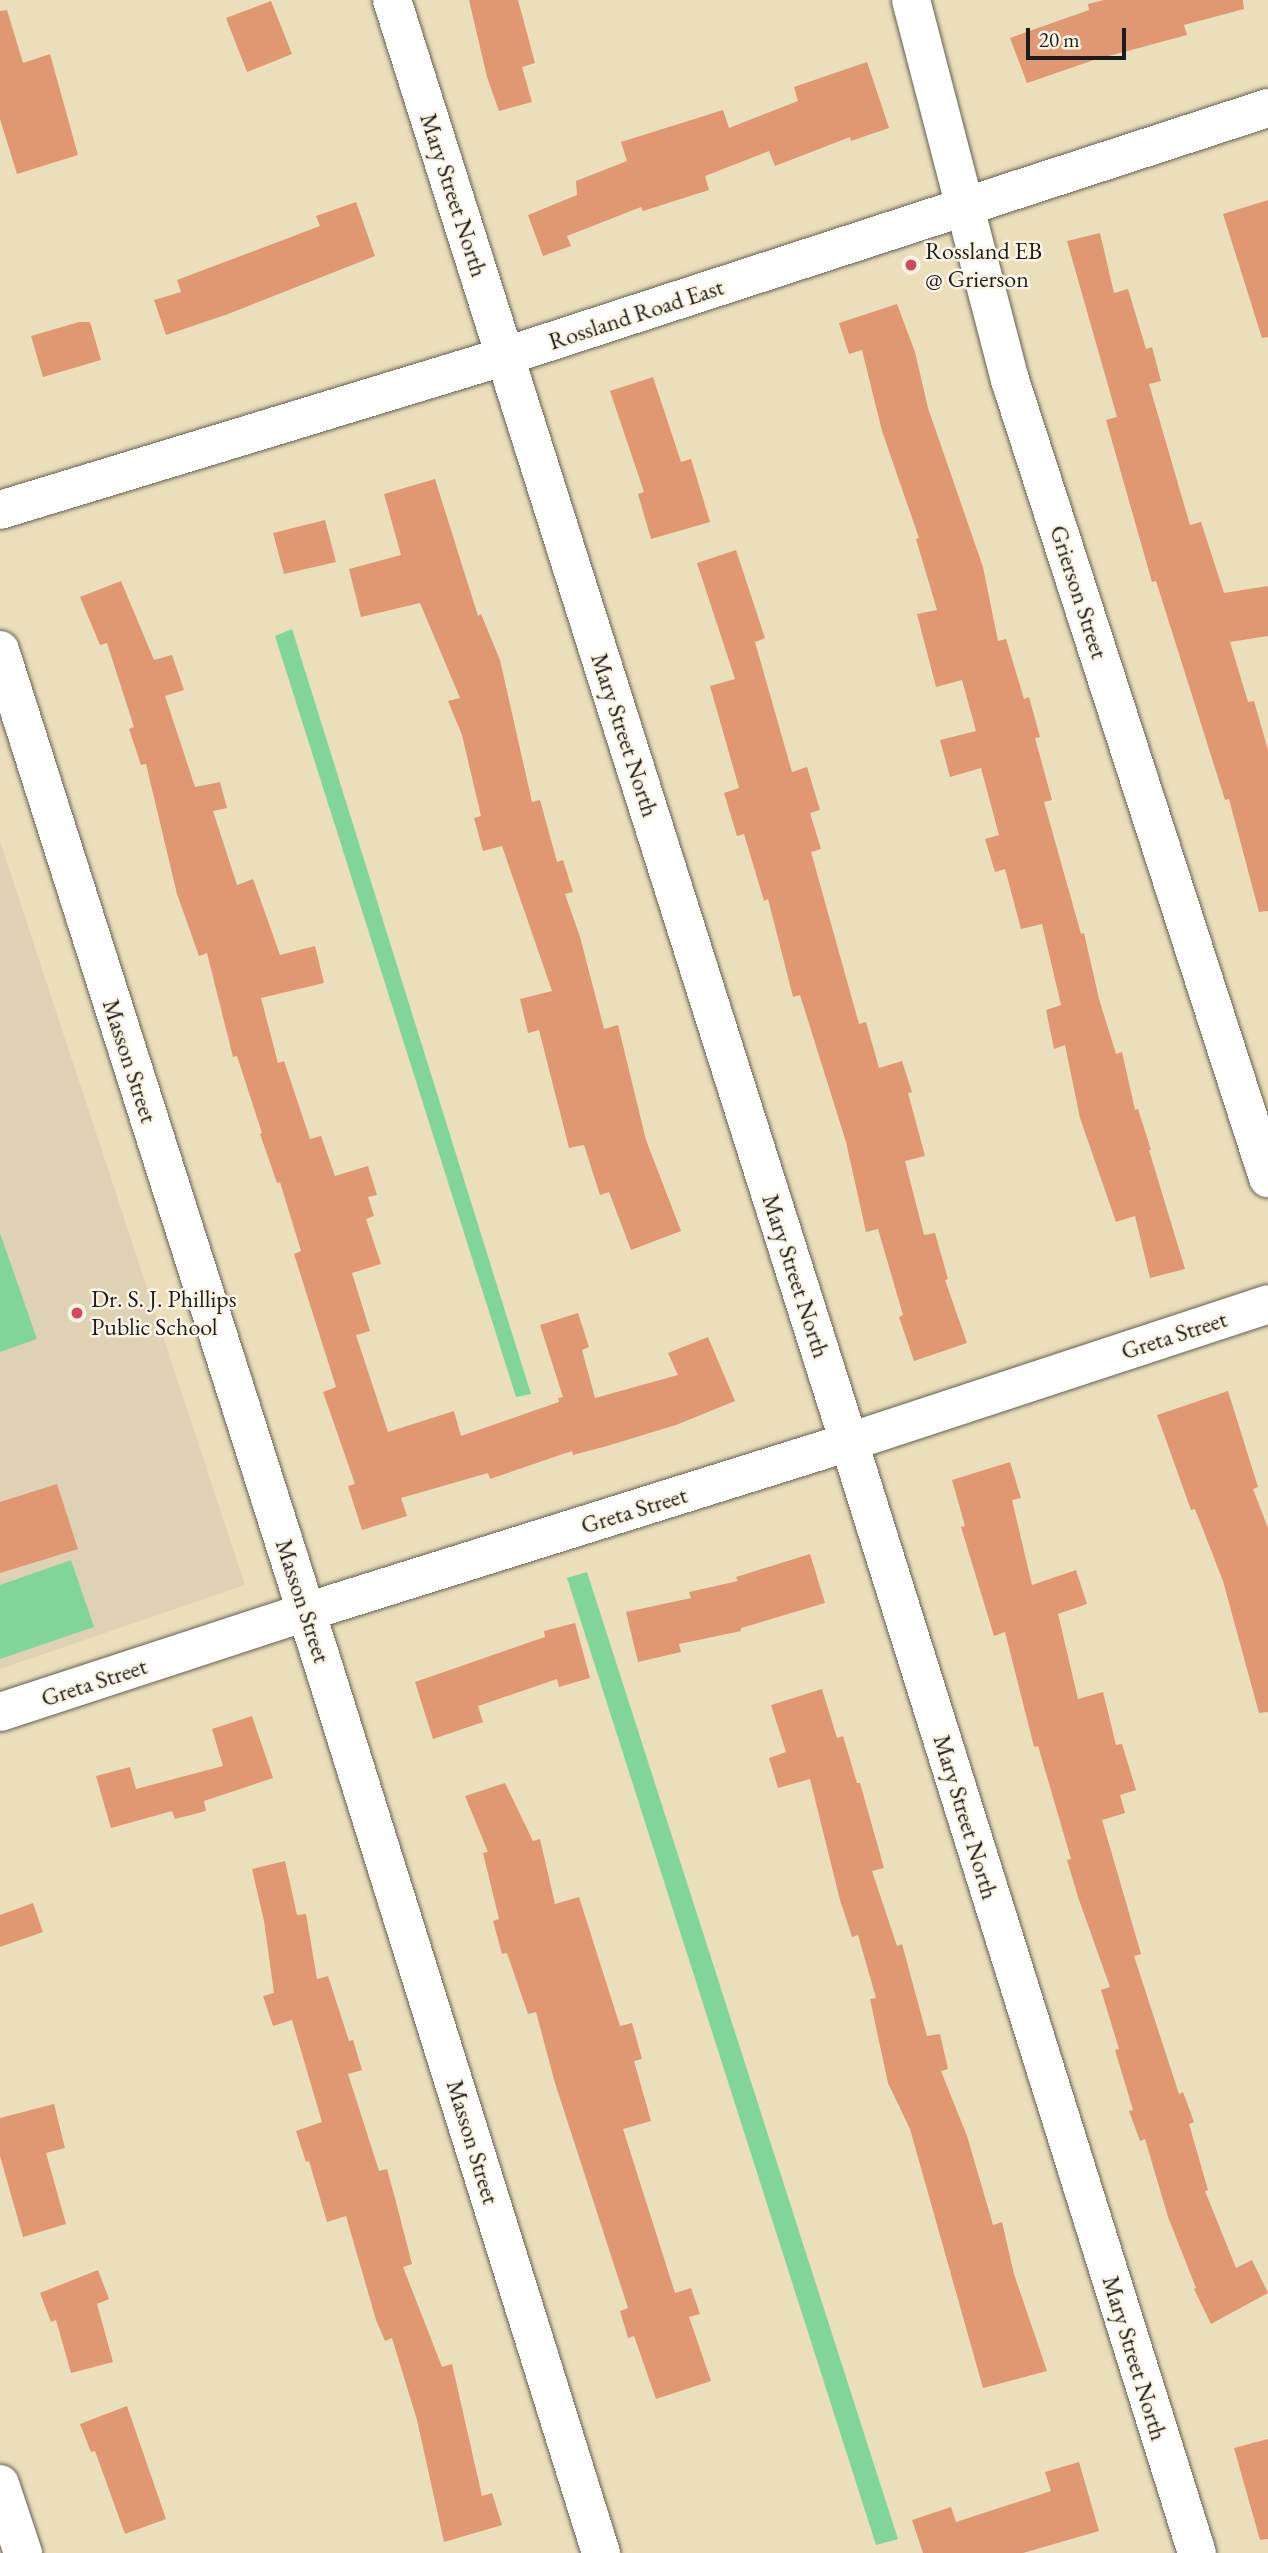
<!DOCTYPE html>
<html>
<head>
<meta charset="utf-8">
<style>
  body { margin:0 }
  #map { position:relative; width:1268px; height:2553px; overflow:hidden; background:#ebdfbb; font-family:"EB Garamond",serif }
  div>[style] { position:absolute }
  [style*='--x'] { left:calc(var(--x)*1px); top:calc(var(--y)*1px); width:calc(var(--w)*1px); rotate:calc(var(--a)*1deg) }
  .built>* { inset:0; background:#dfd2b4 }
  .green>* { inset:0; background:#82d598 }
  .building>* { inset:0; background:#df9871 }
  .roads { filter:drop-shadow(0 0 2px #646054) drop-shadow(0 0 2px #646054) }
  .minor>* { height:38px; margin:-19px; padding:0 19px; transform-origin:19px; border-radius:19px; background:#fff }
  .major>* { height:38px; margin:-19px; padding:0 19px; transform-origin:19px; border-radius:19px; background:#fff }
  .dots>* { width:19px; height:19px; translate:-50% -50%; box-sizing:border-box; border:4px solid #fcf5e5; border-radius:50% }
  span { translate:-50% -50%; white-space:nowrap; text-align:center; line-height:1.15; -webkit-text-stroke:5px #fcf5e5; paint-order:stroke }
  .street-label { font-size:24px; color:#1c1c1c }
  .poi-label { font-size:24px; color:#1c1c1c }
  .left { translate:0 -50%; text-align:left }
  .scale { position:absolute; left:1026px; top:28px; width:100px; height:32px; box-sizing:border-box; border:4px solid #1c1c1c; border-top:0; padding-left:9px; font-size:21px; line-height:24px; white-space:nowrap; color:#1c1c1c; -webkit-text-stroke:5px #fcf5e5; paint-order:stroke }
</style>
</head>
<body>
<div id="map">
  <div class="built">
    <i style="clip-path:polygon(0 841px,245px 1585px,0 1669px)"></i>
  </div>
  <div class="green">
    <i style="clip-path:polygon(292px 629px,531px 1394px,516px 1397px,275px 636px)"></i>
    <i style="clip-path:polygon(0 1233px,37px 1339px,0 1352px)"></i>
    <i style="clip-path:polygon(71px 1560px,94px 1627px,0 1659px,0 1585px)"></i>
    <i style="clip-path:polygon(587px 1572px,898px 2539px,876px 2545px,567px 1578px)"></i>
  </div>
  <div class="building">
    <i style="clip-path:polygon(469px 0,518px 0,535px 63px,522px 67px,532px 102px,499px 111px,487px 77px)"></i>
    <i style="clip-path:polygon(1104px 0,1243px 0,1244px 9px,1184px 25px,1187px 35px,1094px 60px,1027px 83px,1010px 38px,1089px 10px,1088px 4px)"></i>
    <i style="clip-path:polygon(271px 1px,292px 54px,247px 72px,226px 18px)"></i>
    <i style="clip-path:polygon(7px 10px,23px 63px,50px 54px,78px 155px,17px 174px,0 119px,0 11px)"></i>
    <i style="clip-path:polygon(867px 62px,889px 128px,851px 141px,850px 137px,775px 166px,769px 151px,705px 176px,709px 190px,643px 211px,641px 207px,567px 236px,571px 246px,543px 256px,528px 215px,577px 195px,576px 181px,627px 161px,621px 142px,723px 110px,729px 128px,798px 101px,794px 87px)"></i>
    <i style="clip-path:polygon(1268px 200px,1268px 337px,1262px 338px,1223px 214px)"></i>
    <i style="clip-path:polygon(356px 202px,375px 256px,228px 314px,166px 335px,154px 300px,181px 292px,177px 280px,320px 226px,316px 216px)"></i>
    <i style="clip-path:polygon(1100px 233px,1114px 293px,1128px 289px,1146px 349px,1152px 347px,1161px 381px,1149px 384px,1190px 525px,1201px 522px,1224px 593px,1268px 586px,1268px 636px,1230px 642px,1248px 702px,1254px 701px,1268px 750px,1268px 911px,1259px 912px,1229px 799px,1225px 800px,1156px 581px,1152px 582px,1106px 420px,1117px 417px,1067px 241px)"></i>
    <i style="clip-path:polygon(897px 304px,915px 352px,928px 408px,983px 567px,998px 641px,1006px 639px,1024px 699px,1029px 697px,1040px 737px,1035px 738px,1052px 800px,1044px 802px,1081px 934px,1084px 933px,1099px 999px,1116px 1054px,1122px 1052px,1135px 1110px,1138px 1109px,1151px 1150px,1149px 1150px,1185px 1269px,1150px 1278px,1135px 1216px,1116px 1222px,1080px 1118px,1065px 1045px,1054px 1049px,1046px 1010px,1061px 1005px,1042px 924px,1021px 929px,1005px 869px,995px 872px,985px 839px,999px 835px,981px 768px,950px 777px,940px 740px,976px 731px,962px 680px,936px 687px,917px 614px,937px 610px,916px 539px,919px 538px,882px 431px,862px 350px,849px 354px,839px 323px)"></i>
    <i style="clip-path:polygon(79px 322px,90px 322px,101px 360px,43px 377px,31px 336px)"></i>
    <i style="clip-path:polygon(653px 377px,681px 462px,691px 459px,710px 522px,651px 539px,638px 494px,644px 492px,610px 391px)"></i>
    <i style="clip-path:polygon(435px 479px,478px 616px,481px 614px,500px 660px,532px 802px,540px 800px,557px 862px,563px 860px,573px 892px,565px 894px,580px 937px,604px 1029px,618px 1025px,646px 1140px,681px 1231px,631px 1250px,609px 1192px,600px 1195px,584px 1145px,569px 1148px,539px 1030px,528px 1033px,520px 999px,552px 991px,502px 846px,483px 851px,474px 818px,481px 816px,462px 735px,448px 701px,460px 698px,420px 603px,361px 617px,349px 569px,401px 555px,384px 494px)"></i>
    <i style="clip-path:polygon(325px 520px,336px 562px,284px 574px,273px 533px)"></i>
    <i style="clip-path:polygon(736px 550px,765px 638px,755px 642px,792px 772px,807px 767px,820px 810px,810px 813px,821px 849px,811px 852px,859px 1024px,866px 1022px,879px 1068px,902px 1061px,912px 1092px,908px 1093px,925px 1156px,905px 1161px,924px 1235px,935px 1233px,948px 1279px,945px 1280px,967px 1343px,914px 1361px,899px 1317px,903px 1315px,878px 1229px,866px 1232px,846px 1142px,800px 995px,793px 997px,768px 899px,764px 901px,744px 834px,737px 836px,724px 793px,739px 788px,710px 686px,735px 679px,697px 563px)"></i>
    <i style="clip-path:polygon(121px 581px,154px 660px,172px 655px,184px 690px,165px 696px,195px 787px,220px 782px,227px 808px,213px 811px,237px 885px,253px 879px,280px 955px,315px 946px,324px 983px,261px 998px,278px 1063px,284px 1061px,310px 1139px,321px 1136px,335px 1176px,368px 1166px,377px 1195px,368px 1197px,374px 1216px,366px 1219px,381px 1264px,352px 1273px,370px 1331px,356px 1335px,388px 1432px,454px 1411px,461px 1436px,559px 1402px,558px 1398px,563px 1397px,540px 1325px,578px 1313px,589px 1347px,582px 1350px,595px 1398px,678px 1375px,668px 1353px,708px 1337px,735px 1401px,676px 1425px,607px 1446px,573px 1455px,572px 1451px,490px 1479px,488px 1473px,401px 1498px,407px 1516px,362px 1530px,348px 1486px,355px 1484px,323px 1392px,336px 1387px,294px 1254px,301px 1251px,280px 1182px,277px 1183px,260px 1134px,262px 1133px,237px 1056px,233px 1057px,207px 953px,199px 956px,177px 894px,146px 764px,141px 765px,129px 729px,134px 727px,107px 643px,100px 645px,80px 597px)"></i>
    <i style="clip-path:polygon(1228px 1391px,1258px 1487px,1253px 1489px,1268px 1528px,1268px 1712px,1259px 1713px,1223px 1581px,1195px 1509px,1191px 1510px,1157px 1415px)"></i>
    <i style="clip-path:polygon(1010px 1462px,1021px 1498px,1012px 1500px,1032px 1585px,1076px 1570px,1087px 1604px,1058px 1614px,1078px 1699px,1103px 1692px,1116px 1745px,1122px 1744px,1136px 1790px,1120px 1795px,1125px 1813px,1102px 1820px,1141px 1954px,1134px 1956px,1179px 2094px,1183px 2092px,1194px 2122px,1189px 2124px,1208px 2190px,1205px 2191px,1236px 2268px,1252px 2260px,1268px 2293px,1211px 2324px,1194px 2289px,1196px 2288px,1168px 2217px,1145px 2139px,1140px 2141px,1129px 2111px,1133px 2110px,1115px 2050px,1119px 2049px,1101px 1990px,1110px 1987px,1078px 1897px,1067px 1860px,1071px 1859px,1038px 1746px,1034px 1747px,1005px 1632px,994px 1636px,961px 1527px,965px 1526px,952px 1480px)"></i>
    <i style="clip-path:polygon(57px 1484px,78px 1549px,0 1573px,0 1502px)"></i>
    <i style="clip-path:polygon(810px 1554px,825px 1603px,741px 1628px,741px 1631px,679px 1644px,681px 1652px,638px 1662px,626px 1612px,691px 1598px,689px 1592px,738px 1581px,736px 1577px)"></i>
    <i style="clip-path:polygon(575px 1623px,590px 1678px,559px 1687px,557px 1679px,478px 1706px,483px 1722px,433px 1739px,415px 1682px,545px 1637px,544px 1631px)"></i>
    <i style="clip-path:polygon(822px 1689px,837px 1738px,843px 1736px,857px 1783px,860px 1783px,884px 1868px,872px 1871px,897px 1946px,902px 1944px,927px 2036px,940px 2034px,948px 2069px,941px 2071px,967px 2136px,993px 2225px,1002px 2222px,1014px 2274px,1047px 2371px,983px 2388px,910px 2129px,888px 2083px,870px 1999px,876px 1998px,858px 1935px,852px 1937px,840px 1900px,810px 1779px,778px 1788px,769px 1758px,786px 1752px,771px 1705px)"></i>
    <i style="clip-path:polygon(252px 1716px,273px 1778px,204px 1801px,206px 1811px,175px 1819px,172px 1811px,111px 1828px,96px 1776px,130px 1767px,136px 1789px,223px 1766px,212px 1729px)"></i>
    <i style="clip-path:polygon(505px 1783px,533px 1841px,540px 1839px,555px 1904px,579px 1897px,620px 2026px,632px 2023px,642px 2059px,634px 2061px,651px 2121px,623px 2129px,675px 2293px,691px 2288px,700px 2314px,689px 2317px,711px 2381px,656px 2399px,634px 2336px,628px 2338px,620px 2311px,628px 2308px,555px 2083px,536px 2012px,528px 2014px,507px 1953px,502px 1954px,493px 1921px,499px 1919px,483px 1853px,488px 1852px,465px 1796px)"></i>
    <i style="clip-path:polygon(285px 1861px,297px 1915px,306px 1914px,317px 1979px,328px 1976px,349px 2041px,353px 2040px,362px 2070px,348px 2074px,379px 2171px,387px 2169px,396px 2202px,412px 2264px,403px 2267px,442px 2367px,452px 2364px,482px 2496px,492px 2493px,502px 2525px,444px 2542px,417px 2420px,392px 2338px,385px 2341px,376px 2320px,346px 2216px,327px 2222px,309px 2161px,306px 2162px,296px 2131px,322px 2122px,292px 2020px,273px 2026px,263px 1996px,274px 1993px,264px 1921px,252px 1869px)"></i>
    <i style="clip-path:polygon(33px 1903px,43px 1932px,0 1947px,0 1915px)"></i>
    <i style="clip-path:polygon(54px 2104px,65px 2148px,46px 2153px,66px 2224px,23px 2237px,0 2156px,0 2118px)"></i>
    <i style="clip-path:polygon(98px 2270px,109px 2299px,97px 2304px,113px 2362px,71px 2373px,56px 2320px,51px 2322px,40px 2293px)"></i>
    <i style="clip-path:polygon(127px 2406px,166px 2519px,125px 2534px,95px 2451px,91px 2452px,80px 2424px)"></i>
    <i style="clip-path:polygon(1268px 2439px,1268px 2539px,1260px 2540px,1234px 2448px)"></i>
    <i style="clip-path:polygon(1079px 2462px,1099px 2531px,1023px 2553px,923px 2553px,912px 2520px,951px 2507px,956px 2522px,1051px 2491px,1045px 2472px)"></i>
  </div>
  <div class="roads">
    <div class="minor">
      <i style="--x:392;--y:0;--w:1513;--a:72.42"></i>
      <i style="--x:849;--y:1442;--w:1164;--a:72.61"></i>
      <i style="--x:911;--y:0;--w:393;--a:75.4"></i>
      <i style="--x:1010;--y:380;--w:839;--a:72.08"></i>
      <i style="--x:0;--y:650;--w:1058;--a:72.34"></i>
      <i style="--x:321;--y:1658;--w:938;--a:72.63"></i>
      <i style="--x:0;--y:1712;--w:322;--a:-18.1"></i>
      <i style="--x:306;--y:1612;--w:569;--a:-17.38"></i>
      <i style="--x:849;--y:1442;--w:441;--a:-18.2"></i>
    </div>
    <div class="major">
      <i style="--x:0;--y:510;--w:529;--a:-16.93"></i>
      <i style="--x:506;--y:356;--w:801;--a:-18.03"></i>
      <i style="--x:0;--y:2484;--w:73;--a:71.6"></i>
    </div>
  </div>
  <div class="dots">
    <i style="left:911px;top:265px;background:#d1495b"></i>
    <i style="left:77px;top:1313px;background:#d1495b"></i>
  </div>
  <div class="street-label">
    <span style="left:454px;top:195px;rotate:72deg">Mary Street North</span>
    <span style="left:636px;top:314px;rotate:-18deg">Rossland Road East</span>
    <span style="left:1079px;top:592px;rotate:72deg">Grierson Street</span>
    <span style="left:625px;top:735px;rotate:72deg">Mary Street North</span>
    <span style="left:130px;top:1061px;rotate:72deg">Masson Street</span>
    <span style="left:796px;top:1276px;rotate:72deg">Mary Street North</span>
    <span style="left:1174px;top:1335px;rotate:-18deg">Greta Street</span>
    <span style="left:634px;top:1510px;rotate:-17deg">Greta Street</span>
    <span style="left:303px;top:1601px;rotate:72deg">Masson Street</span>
    <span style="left:94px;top:1682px;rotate:-18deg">Greta Street</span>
    <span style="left:966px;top:1817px;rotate:73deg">Mary Street North</span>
    <span style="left:473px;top:2142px;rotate:73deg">Masson Street</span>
    <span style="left:1135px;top:2358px;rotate:73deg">Mary Street North</span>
  </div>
  <div class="poi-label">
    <span class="left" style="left:925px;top:265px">Rossland EB<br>@ Grierson</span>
    <span class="left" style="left:91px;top:1313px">Dr. S. J. Phillips<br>Public School</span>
  </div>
  <div class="scale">20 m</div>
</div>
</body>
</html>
